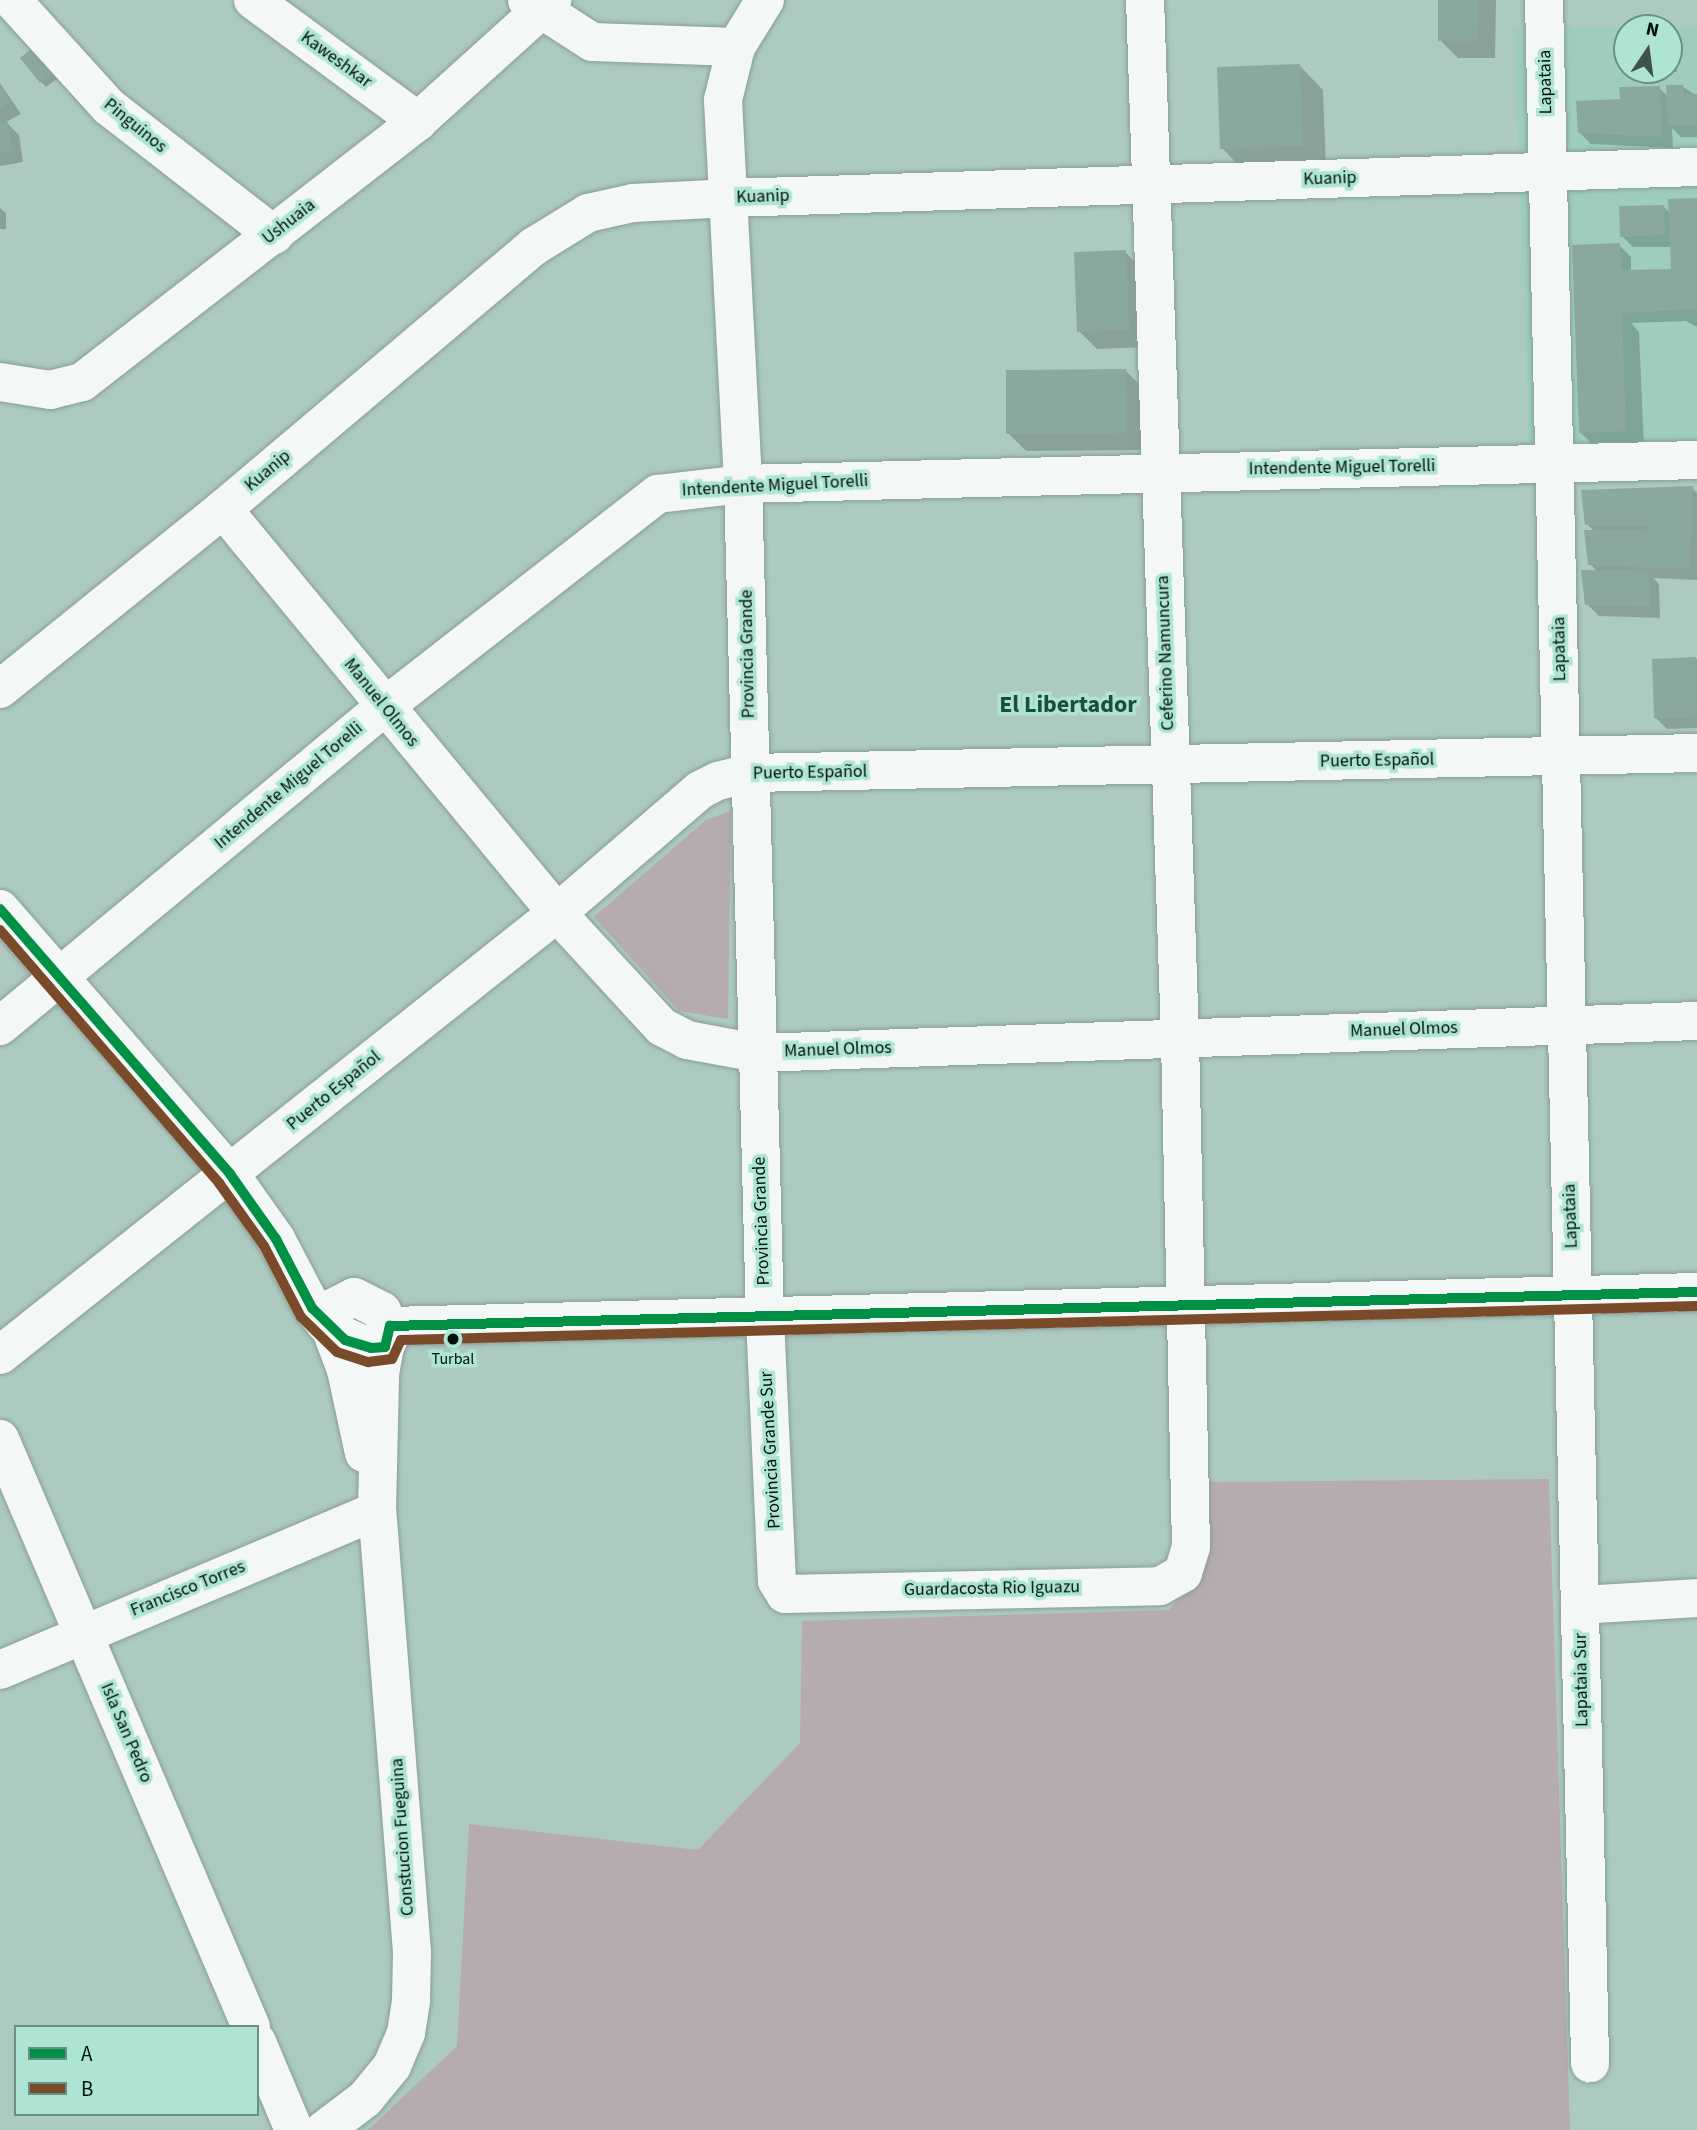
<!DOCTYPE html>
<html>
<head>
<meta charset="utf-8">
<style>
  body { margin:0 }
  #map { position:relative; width:1697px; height:2130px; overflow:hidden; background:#adcac1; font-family:"Source Sans 3",sans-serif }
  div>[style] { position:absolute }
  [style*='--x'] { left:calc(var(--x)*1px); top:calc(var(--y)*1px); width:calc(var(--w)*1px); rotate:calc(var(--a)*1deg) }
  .built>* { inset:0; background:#9ecdbf }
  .green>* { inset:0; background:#b5abb0 }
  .shadow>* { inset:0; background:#0003 }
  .building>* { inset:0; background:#8ba8a0 }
  .roads { filter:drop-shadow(0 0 2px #889e97) drop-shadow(0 0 2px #889e97) }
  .minor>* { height:38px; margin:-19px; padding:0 19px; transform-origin:19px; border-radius:19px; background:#f3f7f6 }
  .major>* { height:38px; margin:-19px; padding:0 19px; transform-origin:19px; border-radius:19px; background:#f3f7f6 }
  .bus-1>* { height:10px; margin:-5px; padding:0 5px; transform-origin:5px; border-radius:5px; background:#009046 }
  .bus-2>* { height:10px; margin:-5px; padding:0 5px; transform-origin:5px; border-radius:5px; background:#7a4b2a }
  .dots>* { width:19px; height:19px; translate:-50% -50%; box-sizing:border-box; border:4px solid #aee4d3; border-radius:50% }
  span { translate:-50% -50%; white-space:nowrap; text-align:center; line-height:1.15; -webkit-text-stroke:7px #aee4d3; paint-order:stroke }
  .bus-label { font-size:16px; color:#00110b }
  .street-label { font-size:18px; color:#00110b }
  .district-label { font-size:24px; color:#1a4e41; font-weight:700 }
  .legend { position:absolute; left:14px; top:2025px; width:245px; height:91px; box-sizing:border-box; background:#aee4d3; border:2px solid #689083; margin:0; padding:9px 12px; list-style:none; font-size:21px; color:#00110b }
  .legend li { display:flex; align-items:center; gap:14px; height:35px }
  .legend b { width:35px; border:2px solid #689083 }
  .north { position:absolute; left:1613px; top:14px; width:70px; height:70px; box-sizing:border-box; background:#aee4d3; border:2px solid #689083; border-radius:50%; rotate:13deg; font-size:19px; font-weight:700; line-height:28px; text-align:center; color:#00110b }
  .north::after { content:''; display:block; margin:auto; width:24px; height:32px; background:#3d524b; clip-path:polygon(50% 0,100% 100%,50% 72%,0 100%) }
</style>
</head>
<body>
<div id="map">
  <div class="built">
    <i style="clip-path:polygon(evenodd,1697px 26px,1697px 470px,1530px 474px,1514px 28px,1697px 26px,1627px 28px,1669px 28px,1669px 70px,1627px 70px,1627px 28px)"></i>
  </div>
  <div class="green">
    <i style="clip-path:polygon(731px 811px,728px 1019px,679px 1011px,594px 917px,706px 820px)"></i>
    <i style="clip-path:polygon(1549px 1479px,1570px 2130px,368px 2130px,457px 2046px,469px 1824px,698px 1850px,800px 1743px,802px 1621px,1169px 1610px,1202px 1573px,1206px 1482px)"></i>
  </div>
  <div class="shadow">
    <i style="clip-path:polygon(1440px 0,1496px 0,1495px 58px,1458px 58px,1440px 40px)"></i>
    <i style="clip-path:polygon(1669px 39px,1676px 46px,1677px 72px,1629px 70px,1669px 70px)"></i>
    <i style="clip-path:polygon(35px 49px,58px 78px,46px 87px,41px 82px)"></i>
    <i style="clip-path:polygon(1300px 66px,1323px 90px,1326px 169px,1245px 172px,1222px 148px)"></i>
    <i style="clip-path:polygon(0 83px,21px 114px,6px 122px,19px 135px,23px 162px,0 166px)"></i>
    <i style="clip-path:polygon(1683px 87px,1697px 96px,1697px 137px,1681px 137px,1672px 128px,1673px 148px,1591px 144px,1579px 132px,1621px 101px,1659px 88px,1669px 97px)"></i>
    <i style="clip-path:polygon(1697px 199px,1697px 327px,1686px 321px,1631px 323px,1639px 332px,1644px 448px,1598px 450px,1580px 432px,1619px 245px,1631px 257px,1631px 272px,1673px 273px,1672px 247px,1633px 247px,1622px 236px,1663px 206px,1671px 214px)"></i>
    <i style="clip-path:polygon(0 208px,6px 213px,6px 229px,0 229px)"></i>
    <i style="clip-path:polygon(1125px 252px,1143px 270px,1146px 347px,1097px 349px,1079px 331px)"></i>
    <i style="clip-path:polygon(1125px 370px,1143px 388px,1144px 450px,1026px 451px,1008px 433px)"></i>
    <i style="clip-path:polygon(1692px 488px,1697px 493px,1697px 580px,1653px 578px,1659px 584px,1660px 618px,1599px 616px,1587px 604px,1598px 572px,1590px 564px,1595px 532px,1587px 524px)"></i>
    <i style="clip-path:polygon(1697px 659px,1697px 728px,1667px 729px,1655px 717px,1654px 660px)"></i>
  </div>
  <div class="building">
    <i style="clip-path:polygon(1438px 0,1479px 0,1478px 41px,1438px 41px)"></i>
    <i style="clip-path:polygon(1619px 33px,1627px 33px,1627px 62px,1619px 62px)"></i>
    <i style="clip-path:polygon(35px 46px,55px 71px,40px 83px,20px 58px)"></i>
    <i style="clip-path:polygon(1300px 64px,1303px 146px,1220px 149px,1217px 67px)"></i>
    <i style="clip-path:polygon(0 84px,10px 102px,0 108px)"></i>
    <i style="clip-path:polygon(1666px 85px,1683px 85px,1684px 94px,1697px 94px,1697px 125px,1668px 126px)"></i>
    <i style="clip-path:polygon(1660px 86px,1662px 137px,1578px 133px,1576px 101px,1620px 99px,1619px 87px)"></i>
    <i style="clip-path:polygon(8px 122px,13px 151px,0 153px,0 123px)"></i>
    <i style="clip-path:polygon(1697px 198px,1697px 309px,1622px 313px,1626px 431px,1579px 433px,1572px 245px,1620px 243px,1621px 270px,1671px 269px,1668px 199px)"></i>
    <i style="clip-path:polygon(1664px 205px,1665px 235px,1620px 237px,1619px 206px)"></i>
    <i style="clip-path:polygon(1126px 250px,1129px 330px,1077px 332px,1074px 252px)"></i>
    <i style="clip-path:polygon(1126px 369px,1127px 433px,1006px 434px,1006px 370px)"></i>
    <i style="clip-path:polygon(1693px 486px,1690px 569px,1588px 565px,1584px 530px,1650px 531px,1650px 526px,1585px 525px,1581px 490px)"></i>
    <i style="clip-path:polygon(1581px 570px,1648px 571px,1650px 607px,1585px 605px)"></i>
    <i style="clip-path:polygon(1696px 657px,1697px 717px,1654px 718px,1652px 659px)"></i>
  </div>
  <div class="roads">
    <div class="minor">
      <i style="--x:12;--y:0;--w:144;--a:47.8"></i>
      <i style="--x:109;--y:107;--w:209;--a:37.8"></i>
      <i style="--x:253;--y:0;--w:205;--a:36.3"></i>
      <i style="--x:527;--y:0;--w:77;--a:32.9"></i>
      <i style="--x:592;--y:42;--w:144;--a:2"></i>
      <i style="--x:765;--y:0;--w:55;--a:121.7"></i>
      <i style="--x:736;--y:47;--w:55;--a:103.8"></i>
      <i style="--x:723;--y:100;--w:385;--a:87"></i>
      <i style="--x:743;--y:484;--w:834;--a:88.49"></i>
      <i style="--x:765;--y:1318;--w:263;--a:87.4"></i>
      <i style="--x:777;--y:1581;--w:15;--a:58"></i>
      <i style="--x:785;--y:1594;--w:375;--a:-1.2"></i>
      <i style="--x:1160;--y:1586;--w:26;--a:-29"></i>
      <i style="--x:1183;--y:1573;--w:27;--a:-73"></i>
      <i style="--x:1191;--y:1547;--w:510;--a:-91.24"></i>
      <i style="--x:1180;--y:1037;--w:1038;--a:-91.93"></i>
      <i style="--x:1544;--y:0;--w:2064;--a:88.72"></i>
      <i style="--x:0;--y:382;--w:51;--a:9.1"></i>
      <i style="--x:50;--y:390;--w:33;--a:-14"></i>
      <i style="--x:82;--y:382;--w:425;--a:-37.8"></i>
      <i style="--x:418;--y:121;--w:181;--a:-42.1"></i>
      <i style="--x:223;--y:509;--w:524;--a:50.42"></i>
      <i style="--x:557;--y:913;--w:155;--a:47.4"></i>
      <i style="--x:662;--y:1027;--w:28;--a:27"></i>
      <i style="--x:687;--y:1040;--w:71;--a:10.5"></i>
      <i style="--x:757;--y:1053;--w:941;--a:-1.95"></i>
      <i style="--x:0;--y:1026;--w:499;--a:-39.7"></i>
      <i style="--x:384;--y:707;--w:347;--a:-37.9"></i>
      <i style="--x:658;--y:494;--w:86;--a:-6.7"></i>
      <i style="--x:743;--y:484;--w:954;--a:-1.44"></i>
      <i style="--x:331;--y:1330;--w:43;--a:69.4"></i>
      <i style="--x:346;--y:1370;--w:85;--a:77.8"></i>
      <i style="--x:0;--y:1355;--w:711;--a:-38.43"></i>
      <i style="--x:557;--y:913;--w:189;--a:-40.7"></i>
      <i style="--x:700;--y:790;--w:20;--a:-27"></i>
      <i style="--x:718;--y:781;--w:34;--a:-14"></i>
      <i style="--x:751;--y:773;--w:946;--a:-1.21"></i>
      <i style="--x:0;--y:1439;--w:639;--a:66.88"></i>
      <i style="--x:1580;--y:1605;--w:117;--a:-3.4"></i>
      <i style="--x:0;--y:1670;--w:409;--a:-22.9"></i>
      <i style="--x:257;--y:2042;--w:95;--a:67.2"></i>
      <i style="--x:324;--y:2130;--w:51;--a:-37.1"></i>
      <i style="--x:365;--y:2099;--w:43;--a:-50.7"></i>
      <i style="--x:392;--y:2066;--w:36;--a:-67"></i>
      <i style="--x:406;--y:2033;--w:33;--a:-81"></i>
      <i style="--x:411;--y:2000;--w:48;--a:-88.8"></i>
      <i style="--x:412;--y:1952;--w:442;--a:-94.5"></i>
      <i style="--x:377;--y:1511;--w:137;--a:-88.7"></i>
      <i style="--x:380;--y:1374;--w:27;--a:-80"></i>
    </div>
    <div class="major">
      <i style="--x:0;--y:689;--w:287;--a:-38.9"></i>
      <i style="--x:223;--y:509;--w:406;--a:-40.2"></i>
      <i style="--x:533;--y:247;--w:65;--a:-31.7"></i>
      <i style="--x:588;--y:213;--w:46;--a:-12.5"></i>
      <i style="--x:633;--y:203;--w:98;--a:-2.9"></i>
      <i style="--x:731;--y:198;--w:966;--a:-1.84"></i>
      <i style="--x:0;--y:909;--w:351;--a:49"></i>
      <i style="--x:230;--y:1174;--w:80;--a:54.7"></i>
      <i style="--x:276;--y:1239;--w:78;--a:62.4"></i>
      <i style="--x:312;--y:1308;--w:29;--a:49"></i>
      <i style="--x:331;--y:1330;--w:44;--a:24.2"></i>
      <i style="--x:371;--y:1348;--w:14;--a:-4"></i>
      <i style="--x:385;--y:1347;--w:13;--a:-67"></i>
      <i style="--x:390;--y:1335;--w:25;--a:-108"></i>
      <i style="--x:382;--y:1311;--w:31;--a:-153"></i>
      <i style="--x:354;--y:1297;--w:25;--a:153"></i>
      <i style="--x:332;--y:1308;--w:17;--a:115"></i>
      <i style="--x:390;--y:1326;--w:1307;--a:-1.49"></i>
    </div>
  </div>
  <div class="bus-1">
    <i style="--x:0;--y:909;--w:351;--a:49"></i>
    <i style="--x:230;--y:1174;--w:80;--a:54.7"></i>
    <i style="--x:276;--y:1239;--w:78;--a:62.4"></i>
    <i style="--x:312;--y:1308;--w:46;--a:44.1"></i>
    <i style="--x:345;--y:1340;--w:27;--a:17"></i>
    <i style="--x:371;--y:1348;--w:14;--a:-4"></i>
    <i style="--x:385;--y:1347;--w:22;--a:-77"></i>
    <i style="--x:390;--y:1326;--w:1307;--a:-1.49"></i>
  </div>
  <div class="bus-2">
    <i style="--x:0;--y:930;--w:335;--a:49.1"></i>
    <i style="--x:219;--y:1183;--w:77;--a:54.5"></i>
    <i style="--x:264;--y:1246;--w:80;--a:62.5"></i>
    <i style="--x:301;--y:1317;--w:50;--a:44.2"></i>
    <i style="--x:337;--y:1352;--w:33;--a:18"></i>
    <i style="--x:368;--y:1362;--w:24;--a:-7"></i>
    <i style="--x:392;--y:1359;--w:21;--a:-65"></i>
    <i style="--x:401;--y:1340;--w:1296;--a:-1.5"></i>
  </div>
  <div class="dots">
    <i style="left:453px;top:1339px;background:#00110b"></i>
  </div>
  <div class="bus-label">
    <span style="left:453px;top:1359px">Turbal</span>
  </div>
  <div class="street-label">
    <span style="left:336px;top:60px;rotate:36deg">Kaweshkar</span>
    <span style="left:1546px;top:82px;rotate:-91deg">Lapataia</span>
    <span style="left:135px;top:126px;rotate:39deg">Pinguinos</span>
    <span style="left:1330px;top:179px;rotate:-2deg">Kuanip</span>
    <span style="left:763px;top:197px;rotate:-2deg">Kuanip</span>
    <span style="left:289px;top:222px;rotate:-38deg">Ushuaia</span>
    <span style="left:1342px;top:468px;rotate:-1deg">Intendente Miguel Torelli</span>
    <span style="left:268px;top:471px;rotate:-40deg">Kuanip</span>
    <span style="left:775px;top:486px;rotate:-3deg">Intendente Miguel Torelli</span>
    <span style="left:1560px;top:649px;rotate:-91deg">Lapataia</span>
    <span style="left:1166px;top:653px;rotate:-92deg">Ceferino Namuncura</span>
    <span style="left:748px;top:654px;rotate:-91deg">Provincia Grande</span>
    <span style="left:381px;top:703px;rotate:51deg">Manuel Olmos</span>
    <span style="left:1377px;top:761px;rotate:-1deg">Puerto Español</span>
    <span style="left:810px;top:773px;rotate:-1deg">Puerto Español</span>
    <span style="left:289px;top:786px;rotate:-40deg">Intendente Miguel Torelli</span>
    <span style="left:1404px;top:1030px;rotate:-2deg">Manuel Olmos</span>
    <span style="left:838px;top:1050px;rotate:-2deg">Manuel Olmos</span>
    <span style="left:334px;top:1091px;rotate:-39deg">Puerto Español</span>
    <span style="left:1571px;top:1216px;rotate:-92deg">Lapataia</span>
    <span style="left:762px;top:1221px;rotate:-92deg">Provincia Grande</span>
    <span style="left:771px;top:1450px;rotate:-93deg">Provincia Grande Sur</span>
    <span style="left:188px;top:1589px;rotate:-22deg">Francisco Torres</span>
    <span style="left:992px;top:1589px;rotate:-1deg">Guardacosta Rio Iguazu</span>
    <span style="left:1582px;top:1680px;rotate:-91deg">Lapataia Sur</span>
    <span style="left:126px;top:1733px;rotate:67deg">Isla San Pedro</span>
    <span style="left:403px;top:1837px;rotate:-94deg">Constucion Fueguina</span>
  </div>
  <div class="district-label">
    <span style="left:1068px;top:705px">El Libertador</span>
  </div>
  <ul class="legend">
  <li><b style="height:9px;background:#009046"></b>A</li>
  <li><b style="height:9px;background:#7a4b2a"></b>B</li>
  </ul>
  <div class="north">N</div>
</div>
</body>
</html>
